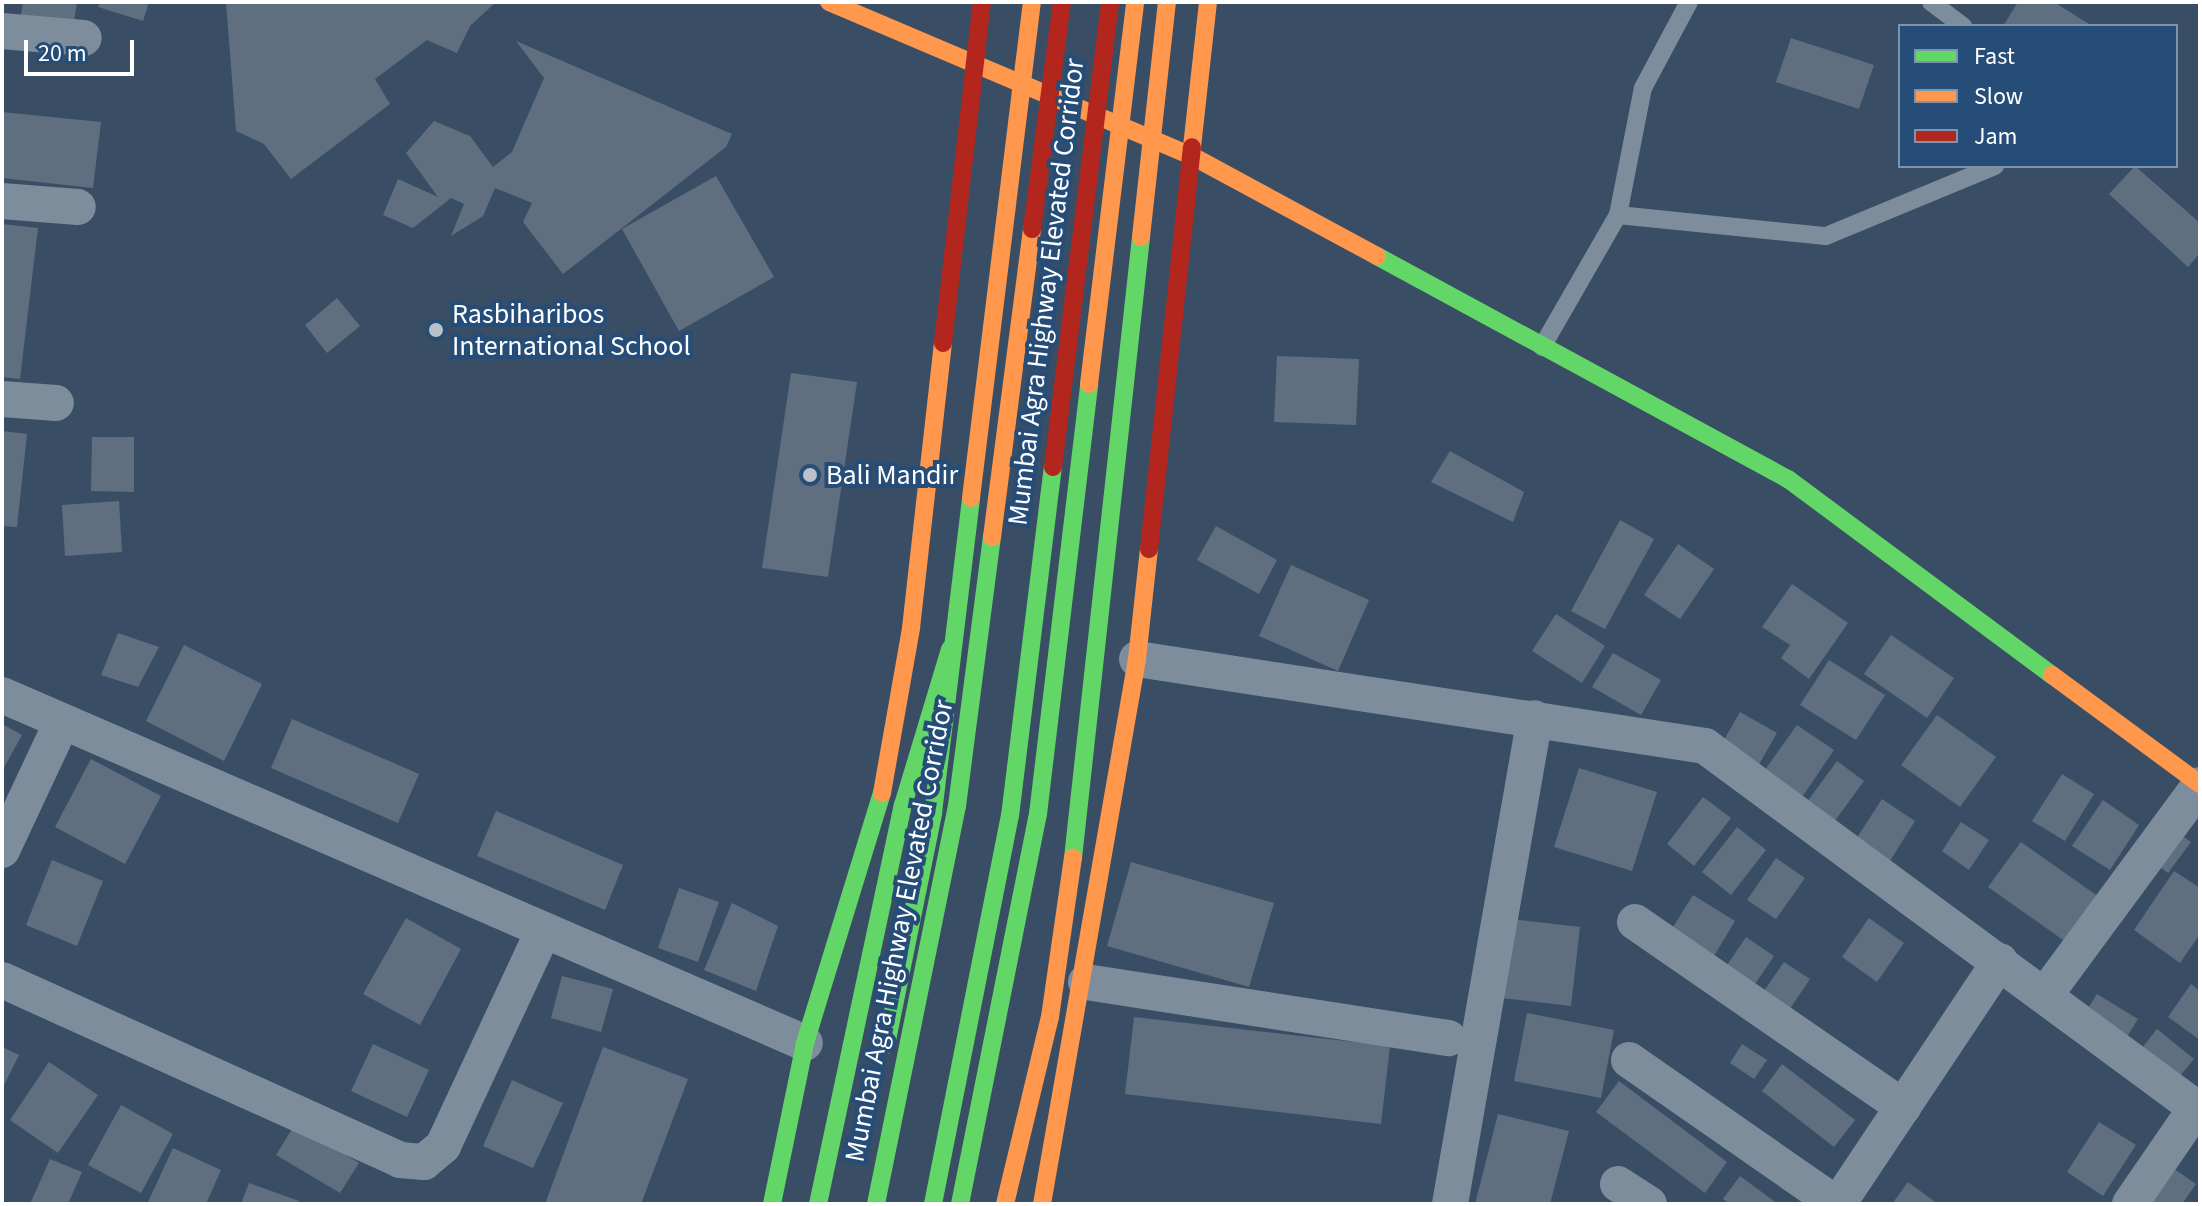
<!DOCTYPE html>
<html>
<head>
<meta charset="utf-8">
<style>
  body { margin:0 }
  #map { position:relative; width:2202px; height:1206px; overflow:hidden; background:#394e65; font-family:"Source Sans 3",sans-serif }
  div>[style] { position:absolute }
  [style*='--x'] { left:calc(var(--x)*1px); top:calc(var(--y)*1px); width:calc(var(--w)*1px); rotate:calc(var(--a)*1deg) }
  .building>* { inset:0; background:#5f6f80 }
  .lane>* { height:18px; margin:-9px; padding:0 9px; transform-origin:9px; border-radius:9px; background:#7d8d9c }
  .street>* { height:36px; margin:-18px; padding:0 18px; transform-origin:18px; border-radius:18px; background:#7d8d9c }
  .fast>* { height:18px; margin:-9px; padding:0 9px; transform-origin:9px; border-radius:9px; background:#63d668 }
  .slow>* { height:18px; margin:-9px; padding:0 9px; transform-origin:9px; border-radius:9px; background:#ff974d }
  .jam>* { height:18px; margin:-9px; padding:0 9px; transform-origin:9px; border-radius:9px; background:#b3261e }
  .fast-bridge>* { height:18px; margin:-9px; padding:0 9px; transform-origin:9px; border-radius:9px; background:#63d668 }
  .slow-bridge>* { height:18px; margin:-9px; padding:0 9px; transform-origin:9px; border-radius:9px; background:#ff974d }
  .jam-bridge>* { height:18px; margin:-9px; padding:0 9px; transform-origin:9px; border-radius:9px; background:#b3261e }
  .dots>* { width:22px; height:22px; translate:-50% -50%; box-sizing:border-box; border:4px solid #264d78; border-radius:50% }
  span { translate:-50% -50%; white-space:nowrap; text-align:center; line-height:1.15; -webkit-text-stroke:8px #264d78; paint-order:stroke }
  .street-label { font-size:28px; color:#fff }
  .poi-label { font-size:28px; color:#fff }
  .left { translate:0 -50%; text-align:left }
  .frame { position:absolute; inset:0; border:4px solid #fff; pointer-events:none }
  .legend { position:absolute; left:1898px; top:24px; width:280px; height:144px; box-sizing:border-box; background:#264d78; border:2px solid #7d94ae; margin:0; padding:10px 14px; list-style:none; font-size:24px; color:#fff }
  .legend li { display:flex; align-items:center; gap:16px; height:40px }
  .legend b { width:40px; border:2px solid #7d94ae }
  .scale { position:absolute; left:24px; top:40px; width:110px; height:36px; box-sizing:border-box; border:4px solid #fff; border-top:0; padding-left:10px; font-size:24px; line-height:28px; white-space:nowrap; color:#fff; -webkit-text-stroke:6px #264d78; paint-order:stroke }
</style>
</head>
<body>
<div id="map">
  <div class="building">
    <i style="clip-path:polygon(23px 2px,77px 2px,74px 22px,21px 15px)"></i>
    <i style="clip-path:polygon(100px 2px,149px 2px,143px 21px,98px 7px)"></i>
    <i style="clip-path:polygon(226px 2px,496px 2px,470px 26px,457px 53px,427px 40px,375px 79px,390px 104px,291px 179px,264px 144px,236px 131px)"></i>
    <i style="clip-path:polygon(2018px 2px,2054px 2px,2092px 26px,2003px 26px)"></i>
    <i style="clip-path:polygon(1791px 38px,1874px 65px,1859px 109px,1776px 82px)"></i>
    <i style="clip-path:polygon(516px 41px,732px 134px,726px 147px,563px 274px,523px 222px,532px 203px,495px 188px,483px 216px,451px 236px,464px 204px,451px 198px,413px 228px,383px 215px,398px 179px,438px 197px,406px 153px,434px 121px,470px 136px,493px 167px,512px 152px,544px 78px)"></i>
    <i style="clip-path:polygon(2px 112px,101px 122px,93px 188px,2px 178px)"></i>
    <i style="clip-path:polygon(2135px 166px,2200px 223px,2200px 253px,2188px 267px,2109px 194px)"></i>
    <i style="clip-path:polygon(716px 176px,774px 277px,679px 331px,622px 229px)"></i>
    <i style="clip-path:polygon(2px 224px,38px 228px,20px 379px,2px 377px)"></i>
    <i style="clip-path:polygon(337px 298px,360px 326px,327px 353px,305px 325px)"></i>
    <i style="clip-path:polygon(1277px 356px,1359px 359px,1356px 425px,1274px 422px)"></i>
    <i style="clip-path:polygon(791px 373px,857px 382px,828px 577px,762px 568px)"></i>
    <i style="clip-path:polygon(2px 431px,27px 434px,17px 527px,2px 526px)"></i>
    <i style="clip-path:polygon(92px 437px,134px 437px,134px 492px,91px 491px)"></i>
    <i style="clip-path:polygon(1450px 451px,1524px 492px,1513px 522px,1431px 482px)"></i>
    <i style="clip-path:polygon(119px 501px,122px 552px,65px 556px,62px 505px)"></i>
    <i style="clip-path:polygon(1620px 520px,1654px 539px,1605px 629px,1571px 611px)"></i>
    <i style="clip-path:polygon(1216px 526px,1277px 560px,1259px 594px,1197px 560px)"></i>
    <i style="clip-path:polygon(1678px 544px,1714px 569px,1680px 619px,1644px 595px)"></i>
    <i style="clip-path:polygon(1291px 565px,1369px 600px,1338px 671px,1259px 636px)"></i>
    <i style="clip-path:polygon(1792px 584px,1848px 623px,1809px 679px,1781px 658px,1790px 645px,1762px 627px)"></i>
    <i style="clip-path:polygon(1556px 614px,1605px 646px,1582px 683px,1532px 651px)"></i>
    <i style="clip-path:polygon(118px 633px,159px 647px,138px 687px,101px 675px)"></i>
    <i style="clip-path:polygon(1891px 635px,1954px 678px,1927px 718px,1864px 674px)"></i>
    <i style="clip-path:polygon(184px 645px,262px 684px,224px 761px,146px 721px)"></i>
    <i style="clip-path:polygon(1613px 653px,1661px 680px,1641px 715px,1592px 687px)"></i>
    <i style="clip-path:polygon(1829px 660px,1885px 695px,1856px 740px,1800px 705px)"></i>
    <i style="clip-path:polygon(1740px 712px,1777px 733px,1754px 773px,1717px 752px)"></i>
    <i style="clip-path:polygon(1937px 715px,1996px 757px,1960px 807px,1901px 765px)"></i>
    <i style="clip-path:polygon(292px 719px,419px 774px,398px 823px,271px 768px)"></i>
    <i style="clip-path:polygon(2px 724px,22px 735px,2px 771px)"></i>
    <i style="clip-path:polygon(1797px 725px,1834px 750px,1800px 800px,1762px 774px)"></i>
    <i style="clip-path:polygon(91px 759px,161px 796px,125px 864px,55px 827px)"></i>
    <i style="clip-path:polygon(1837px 761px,1864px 781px,1834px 822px,1807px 802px)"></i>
    <i style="clip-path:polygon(1579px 768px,1657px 792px,1632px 871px,1554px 847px)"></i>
    <i style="clip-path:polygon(2062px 774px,2094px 794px,2065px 841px,2032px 821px)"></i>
    <i style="clip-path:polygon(1703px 797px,1731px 818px,1694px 866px,1667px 844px)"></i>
    <i style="clip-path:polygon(1882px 799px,1915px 821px,1890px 861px,1856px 839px)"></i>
    <i style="clip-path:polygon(2103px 800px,2139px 825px,2110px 870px,2072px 846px)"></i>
    <i style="clip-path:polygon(496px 811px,623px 865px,605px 910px,477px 856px)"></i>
    <i style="clip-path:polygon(1961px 822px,1989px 840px,1969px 870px,1942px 851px)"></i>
    <i style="clip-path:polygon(1737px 827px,1766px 850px,1731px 895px,1702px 872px)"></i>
    <i style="clip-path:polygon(2173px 829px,2191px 842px,2168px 873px,2151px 860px)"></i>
    <i style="clip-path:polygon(2021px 842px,2099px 897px,2066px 942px,1988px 887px)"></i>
    <i style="clip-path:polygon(1776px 858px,1805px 878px,1776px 919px,1747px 900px)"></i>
    <i style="clip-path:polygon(52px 860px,103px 881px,77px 946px,26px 925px)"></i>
    <i style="clip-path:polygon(1131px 862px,1274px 903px,1249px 987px,1107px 946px)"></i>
    <i style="clip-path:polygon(2174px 871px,2200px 888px,2200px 934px,2180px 963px,2134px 930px)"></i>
    <i style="clip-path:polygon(679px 888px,719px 902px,698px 962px,658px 948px)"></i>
    <i style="clip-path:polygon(1693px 895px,1735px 921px,1708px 966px,1665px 940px)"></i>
    <i style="clip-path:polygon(732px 903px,778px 926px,756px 991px,704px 970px)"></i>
    <i style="clip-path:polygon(406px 918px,461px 949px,420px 1025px,363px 994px)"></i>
    <i style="clip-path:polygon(1869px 918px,1904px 943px,1877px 982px,1842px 957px)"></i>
    <i style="clip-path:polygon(1512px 919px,1580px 927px,1571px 1006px,1502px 998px)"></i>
    <i style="clip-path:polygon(1746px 937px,1774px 956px,1749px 993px,1721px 974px)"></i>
    <i style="clip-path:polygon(1784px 962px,1810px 979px,1783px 1019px,1757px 1001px)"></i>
    <i style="clip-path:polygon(562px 976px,613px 989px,601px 1032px,551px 1018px)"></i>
    <i style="clip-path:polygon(2191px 984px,2200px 991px,2200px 1040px,2168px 1017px)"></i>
    <i style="clip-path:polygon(2097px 994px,2138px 1019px,2123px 1043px,2082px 1018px)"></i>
    <i style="clip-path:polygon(1527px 1013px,1614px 1030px,1601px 1098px,1514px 1081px)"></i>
    <i style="clip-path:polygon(1134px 1017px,1390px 1046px,1381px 1124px,1125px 1094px)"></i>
    <i style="clip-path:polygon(2157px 1029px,2194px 1059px,2175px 1082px,2139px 1052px)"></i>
    <i style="clip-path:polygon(373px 1044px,429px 1070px,407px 1117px,351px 1091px)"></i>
    <i style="clip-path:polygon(1742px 1044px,1767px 1060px,1754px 1079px,1730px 1063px)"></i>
    <i style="clip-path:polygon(2px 1047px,19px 1055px,2px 1089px)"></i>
    <i style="clip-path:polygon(603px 1047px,688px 1079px,641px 1204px,545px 1204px)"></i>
    <i style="clip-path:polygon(49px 1062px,98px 1095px,58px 1153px,10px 1120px)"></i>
    <i style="clip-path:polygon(1782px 1064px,1855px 1120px,1834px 1147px,1762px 1091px)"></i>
    <i style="clip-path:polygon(512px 1080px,563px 1103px,533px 1168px,483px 1146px)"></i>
    <i style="clip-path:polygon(1619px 1081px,1727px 1162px,1705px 1193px,1596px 1112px)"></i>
    <i style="clip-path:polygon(121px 1105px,173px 1134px,141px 1193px,88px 1165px)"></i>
    <i style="clip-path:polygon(1498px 1114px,1569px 1131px,1550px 1204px,1475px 1204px)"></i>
    <i style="clip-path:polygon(2099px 1122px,2136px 1145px,2103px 1196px,2067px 1172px)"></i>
    <i style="clip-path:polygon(295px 1124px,359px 1163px,340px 1193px,276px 1155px)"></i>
    <i style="clip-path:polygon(173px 1148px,221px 1170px,206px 1204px,148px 1202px)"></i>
    <i style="clip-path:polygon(50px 1159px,82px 1172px,68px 1204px,30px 1204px)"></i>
    <i style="clip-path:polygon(2167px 1164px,2196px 1184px,2182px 1204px,2138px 1204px)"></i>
    <i style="clip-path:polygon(1740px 1176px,1778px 1204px,1730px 1204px,1723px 1199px)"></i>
    <i style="clip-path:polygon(1908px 1182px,1938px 1204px,1892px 1204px)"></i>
    <i style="clip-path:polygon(249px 1183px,299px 1201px,298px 1204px,241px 1204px)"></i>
  </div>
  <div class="lane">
    <i style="--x:1931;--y:2;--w:40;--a:37"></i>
    <i style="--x:1618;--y:215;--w:209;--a:5.8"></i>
    <i style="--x:1826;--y:236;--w:183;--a:-22.5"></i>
    <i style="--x:1542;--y:347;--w:152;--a:-60.1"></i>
    <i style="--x:1618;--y:215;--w:129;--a:-78.9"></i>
    <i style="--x:1643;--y:88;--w:98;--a:-61.9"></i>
  </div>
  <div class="street">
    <i style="--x:2;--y:31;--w:82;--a:4.9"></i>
    <i style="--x:2;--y:201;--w:76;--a:4.5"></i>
    <i style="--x:2;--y:399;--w:54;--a:4.2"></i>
    <i style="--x:1137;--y:659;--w:575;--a:8.71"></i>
    <i style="--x:1705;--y:746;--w:615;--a:36.4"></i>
    <i style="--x:2;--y:695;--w:875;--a:23.43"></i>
    <i style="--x:2;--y:850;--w:141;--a:-64.9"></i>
    <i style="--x:1635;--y:922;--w:326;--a:34.6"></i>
    <i style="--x:2;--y:980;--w:437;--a:24.3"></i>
    <i style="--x:400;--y:1160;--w:24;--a:5"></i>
    <i style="--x:424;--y:1162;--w:25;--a:-40"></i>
    <i style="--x:443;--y:1146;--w:234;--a:-65"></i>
    <i style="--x:1086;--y:982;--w:367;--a:8.8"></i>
    <i style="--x:2045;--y:995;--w:261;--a:-53.6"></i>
    <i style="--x:1629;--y:1060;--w:252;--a:34.8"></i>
    <i style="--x:1618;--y:1184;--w:37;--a:33"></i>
    <i style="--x:1450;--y:1204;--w:493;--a:-80.1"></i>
    <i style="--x:1838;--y:1204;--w:292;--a:-56.3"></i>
    <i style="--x:2130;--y:1204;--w:116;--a:-55.5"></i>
  </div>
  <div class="fast">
    <i style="--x:1377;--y:256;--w:468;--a:28.5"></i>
    <i style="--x:1788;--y:479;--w:329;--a:36.6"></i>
    <i style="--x:1073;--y:858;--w:625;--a:-83.75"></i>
    <i style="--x:886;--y:1045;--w:237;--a:-78.5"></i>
    <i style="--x:933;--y:813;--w:317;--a:-83.1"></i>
    <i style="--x:772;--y:1204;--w:164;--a:-78.4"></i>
    <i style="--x:805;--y:1043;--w:262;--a:-72.9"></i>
    <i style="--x:818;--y:1204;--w:408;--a:-78"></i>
    <i style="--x:903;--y:805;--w:163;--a:-73.2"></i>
    <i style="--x:960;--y:1204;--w:398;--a:-78.7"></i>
    <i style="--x:1038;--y:814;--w:433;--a:-83.2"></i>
  </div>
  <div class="slow">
    <i style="--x:829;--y:2;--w:394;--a:23"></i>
    <i style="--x:1192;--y:156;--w:210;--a:28.4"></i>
    <i style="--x:1192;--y:147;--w:146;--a:-83.7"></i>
    <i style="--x:1141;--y:237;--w:236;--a:-83.7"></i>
    <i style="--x:1089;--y:384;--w:385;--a:-83.1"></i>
    <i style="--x:971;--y:498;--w:500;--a:-83"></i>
    <i style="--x:2052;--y:675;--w:184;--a:36.4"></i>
    <i style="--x:882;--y:793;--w:168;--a:-80"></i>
    <i style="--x:911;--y:628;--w:287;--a:-83.6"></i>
    <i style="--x:1005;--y:1204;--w:192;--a:-76.5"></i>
    <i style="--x:1050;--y:1017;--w:161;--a:-81.8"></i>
    <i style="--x:1042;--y:1204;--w:553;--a:-80.11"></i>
    <i style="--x:1137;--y:659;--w:111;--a:-83.8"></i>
  </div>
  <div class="jam">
    <i style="--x:943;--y:343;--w:343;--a:-83.5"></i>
    <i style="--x:1149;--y:549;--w:404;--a:-83.9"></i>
  </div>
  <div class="fast-bridge">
    <i style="--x:876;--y:1204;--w:406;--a:-78.5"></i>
    <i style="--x:957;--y:806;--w:271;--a:-82.6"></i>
    <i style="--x:933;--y:1204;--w:396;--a:-78.8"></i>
    <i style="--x:1010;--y:816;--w:352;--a:-83"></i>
  </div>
  <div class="slow-bridge">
    <i style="--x:992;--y:537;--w:311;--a:-82.6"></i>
  </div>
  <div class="jam-bridge">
    <i style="--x:1032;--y:229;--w:229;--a:-82.5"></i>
    <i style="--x:1053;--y:467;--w:468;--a:-83"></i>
  </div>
  <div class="dots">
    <i style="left:436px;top:330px;background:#bac1c9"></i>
    <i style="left:810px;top:475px;background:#bac1c9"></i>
  </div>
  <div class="street-label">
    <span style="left:1046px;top:292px;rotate:-83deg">Mumbai Agra Highway Elevated Corridor</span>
    <span style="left:899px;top:931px;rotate:-79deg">Mumbai Agra Highway Elevated Corridor</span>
  </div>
  <div class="poi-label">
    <span class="left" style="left:452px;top:330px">Rasbiharibos<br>International School</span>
    <span class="left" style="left:826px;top:475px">Bali Mandir</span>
  </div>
  <div class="frame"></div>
  <ul class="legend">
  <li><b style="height:10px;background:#63d668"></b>Fast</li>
  <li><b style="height:10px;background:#ff974d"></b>Slow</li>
  <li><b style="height:10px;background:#b3261e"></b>Jam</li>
  </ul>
  <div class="scale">20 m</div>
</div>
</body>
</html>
